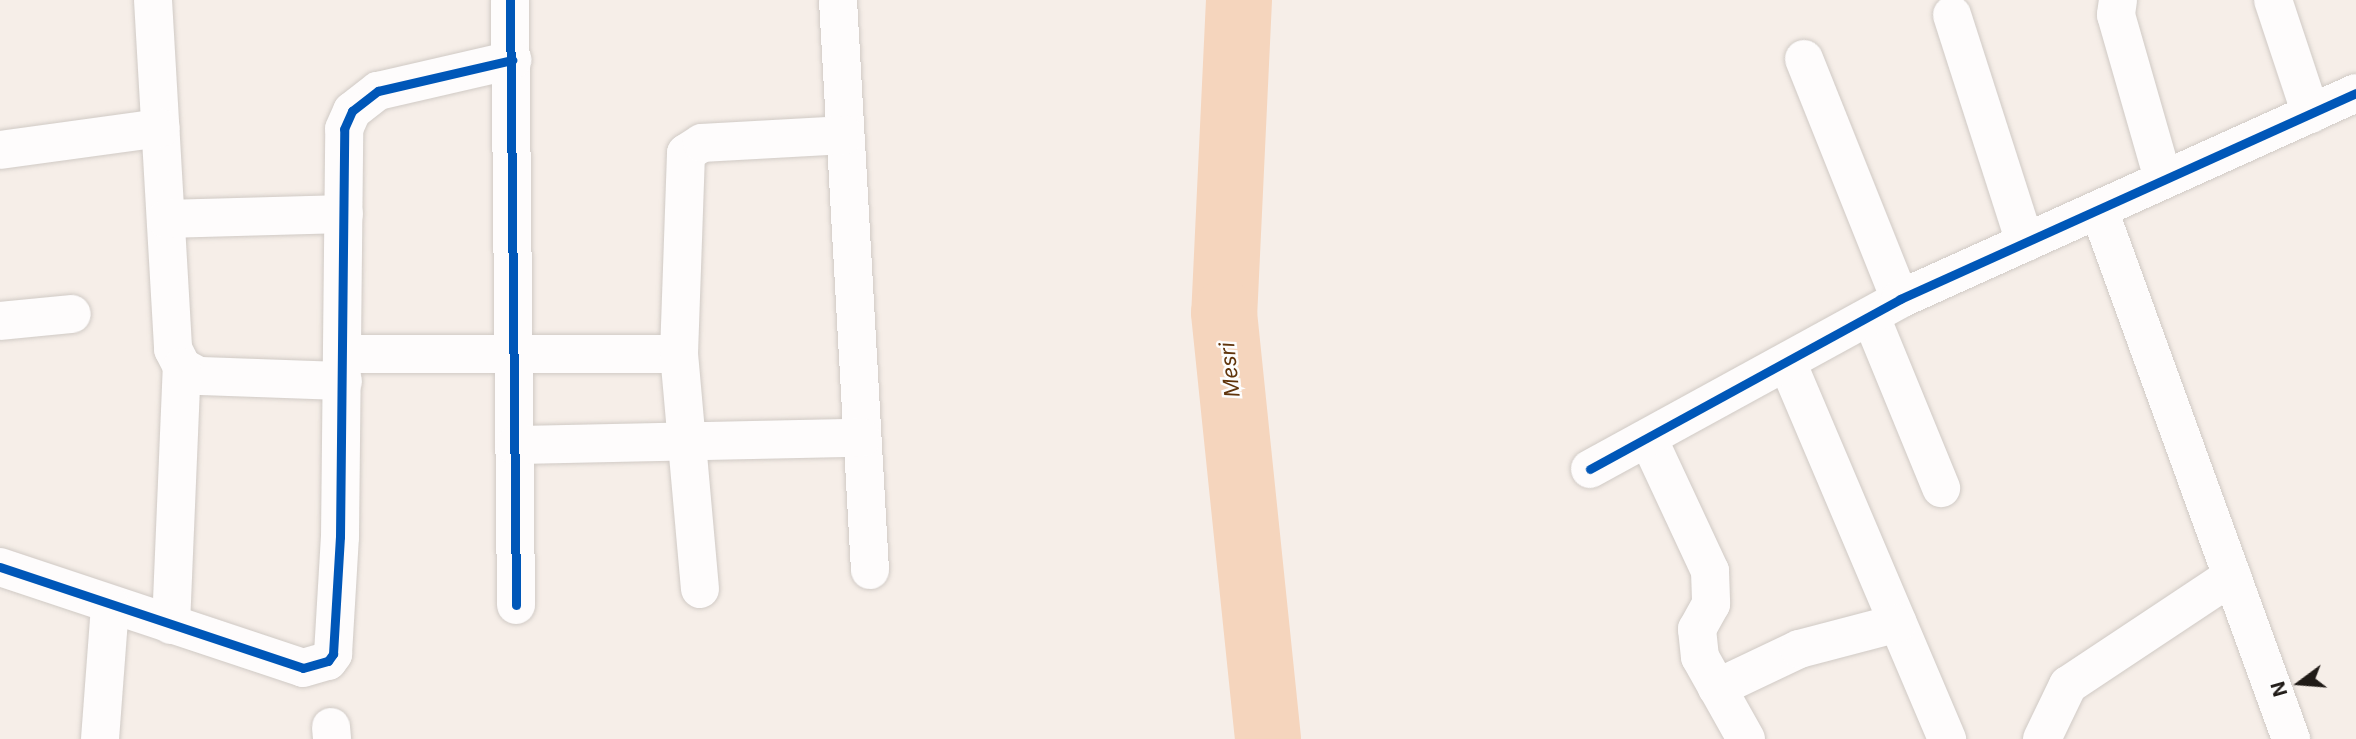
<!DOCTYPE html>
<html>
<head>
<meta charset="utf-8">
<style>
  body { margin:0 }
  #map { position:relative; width:2356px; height:739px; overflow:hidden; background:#f6eee8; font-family:Inter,sans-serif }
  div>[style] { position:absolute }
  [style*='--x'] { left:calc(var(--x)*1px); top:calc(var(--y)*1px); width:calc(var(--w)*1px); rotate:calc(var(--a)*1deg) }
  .river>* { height:66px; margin:-33px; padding:0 33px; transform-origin:33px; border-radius:33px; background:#f5d5bd }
  .roads { filter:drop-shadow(0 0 2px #d0cac5) drop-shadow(0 0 2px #d0cac5) }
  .street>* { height:38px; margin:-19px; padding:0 19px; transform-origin:19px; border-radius:19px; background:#fefcfc }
  .cycleway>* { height:9px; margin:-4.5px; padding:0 4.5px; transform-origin:4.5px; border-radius:4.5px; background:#0057b8 }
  span { translate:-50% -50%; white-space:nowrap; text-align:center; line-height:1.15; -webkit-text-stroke:5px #fdfdfd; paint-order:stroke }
  .water-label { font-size:21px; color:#60340b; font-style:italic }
  .north { position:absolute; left:2265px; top:648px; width:70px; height:70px; -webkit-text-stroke:5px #fdfdfd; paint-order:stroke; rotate:254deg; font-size:19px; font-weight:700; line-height:28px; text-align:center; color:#201b17 }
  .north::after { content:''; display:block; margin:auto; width:24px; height:32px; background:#201b17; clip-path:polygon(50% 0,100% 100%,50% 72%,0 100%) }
</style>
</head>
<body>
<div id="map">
  <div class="river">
    <i style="--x:1239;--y:0;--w:313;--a:92.7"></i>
    <i style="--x:1224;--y:313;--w:428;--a:84.1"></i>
  </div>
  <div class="roads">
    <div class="street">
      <i style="--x:153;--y:0;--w:350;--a:86.7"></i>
      <i style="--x:173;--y:349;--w:20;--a:63"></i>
      <i style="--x:182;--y:367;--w:19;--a:28"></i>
      <i style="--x:199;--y:376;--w:144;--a:2"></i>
      <i style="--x:510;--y:0;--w:605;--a:89.43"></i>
      <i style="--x:838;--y:0;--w:571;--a:86.79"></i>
      <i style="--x:2118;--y:0;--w:15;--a:98"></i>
      <i style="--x:2116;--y:15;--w:171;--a:74"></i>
      <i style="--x:2273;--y:0;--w:120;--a:71.6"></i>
      <i style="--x:1952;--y:15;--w:239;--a:72.2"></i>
      <i style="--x:1804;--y:59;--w:258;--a:68.2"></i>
      <i style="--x:0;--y:150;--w:162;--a:-7.8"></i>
      <i style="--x:2099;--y:210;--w:563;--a:70.05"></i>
      <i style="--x:166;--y:219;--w:178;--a:-1.6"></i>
      <i style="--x:1871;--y:317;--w:185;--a:67.7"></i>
      <i style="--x:0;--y:321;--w:72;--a:-5.6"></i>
      <i style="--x:344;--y:354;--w:335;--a:0"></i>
      <i style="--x:1787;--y:362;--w:410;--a:67"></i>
      <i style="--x:1648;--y:438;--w:147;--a:65"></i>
      <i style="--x:1710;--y:571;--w:33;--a:88"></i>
      <i style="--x:1711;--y:604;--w:29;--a:119"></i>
      <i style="--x:1697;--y:629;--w:28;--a:84"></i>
      <i style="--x:1700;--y:657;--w:94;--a:60.7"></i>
      <i style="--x:515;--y:445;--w:347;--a:-1.2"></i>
      <i style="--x:1590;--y:469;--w:354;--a:-28.7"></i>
      <i style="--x:1900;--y:299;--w:500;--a:-24.31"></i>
      <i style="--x:0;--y:567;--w:319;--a:18.4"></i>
      <i style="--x:303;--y:668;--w:26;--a:-16"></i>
      <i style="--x:328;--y:661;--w:9;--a:-54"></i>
      <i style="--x:333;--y:654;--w:117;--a:-86.6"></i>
      <i style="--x:340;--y:537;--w:408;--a:-89.4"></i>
      <i style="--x:344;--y:129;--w:20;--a:-66"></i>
      <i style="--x:352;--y:111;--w:33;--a:-38"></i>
      <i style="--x:378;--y:91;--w:138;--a:-13"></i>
      <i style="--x:700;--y:589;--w:236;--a:-95.1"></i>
      <i style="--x:679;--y:354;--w:201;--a:-88"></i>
      <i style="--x:686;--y:153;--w:19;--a:-32"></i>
      <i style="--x:702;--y:143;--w:143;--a:-3.2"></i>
      <i style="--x:171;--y:625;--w:258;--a:-87.6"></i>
      <i style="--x:1717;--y:688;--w:91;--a:-25.4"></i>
      <i style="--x:1799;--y:649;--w:102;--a:-14.7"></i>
      <i style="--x:331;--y:727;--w:12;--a:85"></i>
      <i style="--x:100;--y:739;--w:134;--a:-85.7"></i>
      <i style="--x:2042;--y:739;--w:60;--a:-64.3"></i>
      <i style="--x:2068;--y:685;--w:197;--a:-33.6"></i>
    </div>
  </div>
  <div class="cycleway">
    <i style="--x:510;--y:0;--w:605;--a:89.43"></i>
    <i style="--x:1590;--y:469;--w:354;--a:-28.7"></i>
    <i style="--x:1900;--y:299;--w:500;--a:-24.31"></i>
    <i style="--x:0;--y:567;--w:319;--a:18.4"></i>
    <i style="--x:303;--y:668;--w:26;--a:-16"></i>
    <i style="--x:328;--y:661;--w:9;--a:-54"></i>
    <i style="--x:333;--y:654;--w:117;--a:-86.6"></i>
    <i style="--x:340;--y:537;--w:408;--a:-89.4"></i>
    <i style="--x:344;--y:129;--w:20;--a:-66"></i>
    <i style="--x:352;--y:111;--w:33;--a:-38"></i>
    <i style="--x:378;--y:91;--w:138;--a:-13"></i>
  </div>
  <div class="water-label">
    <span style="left:1230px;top:370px;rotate:-96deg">Mesri</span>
  </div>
  <div class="north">N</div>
</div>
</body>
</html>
